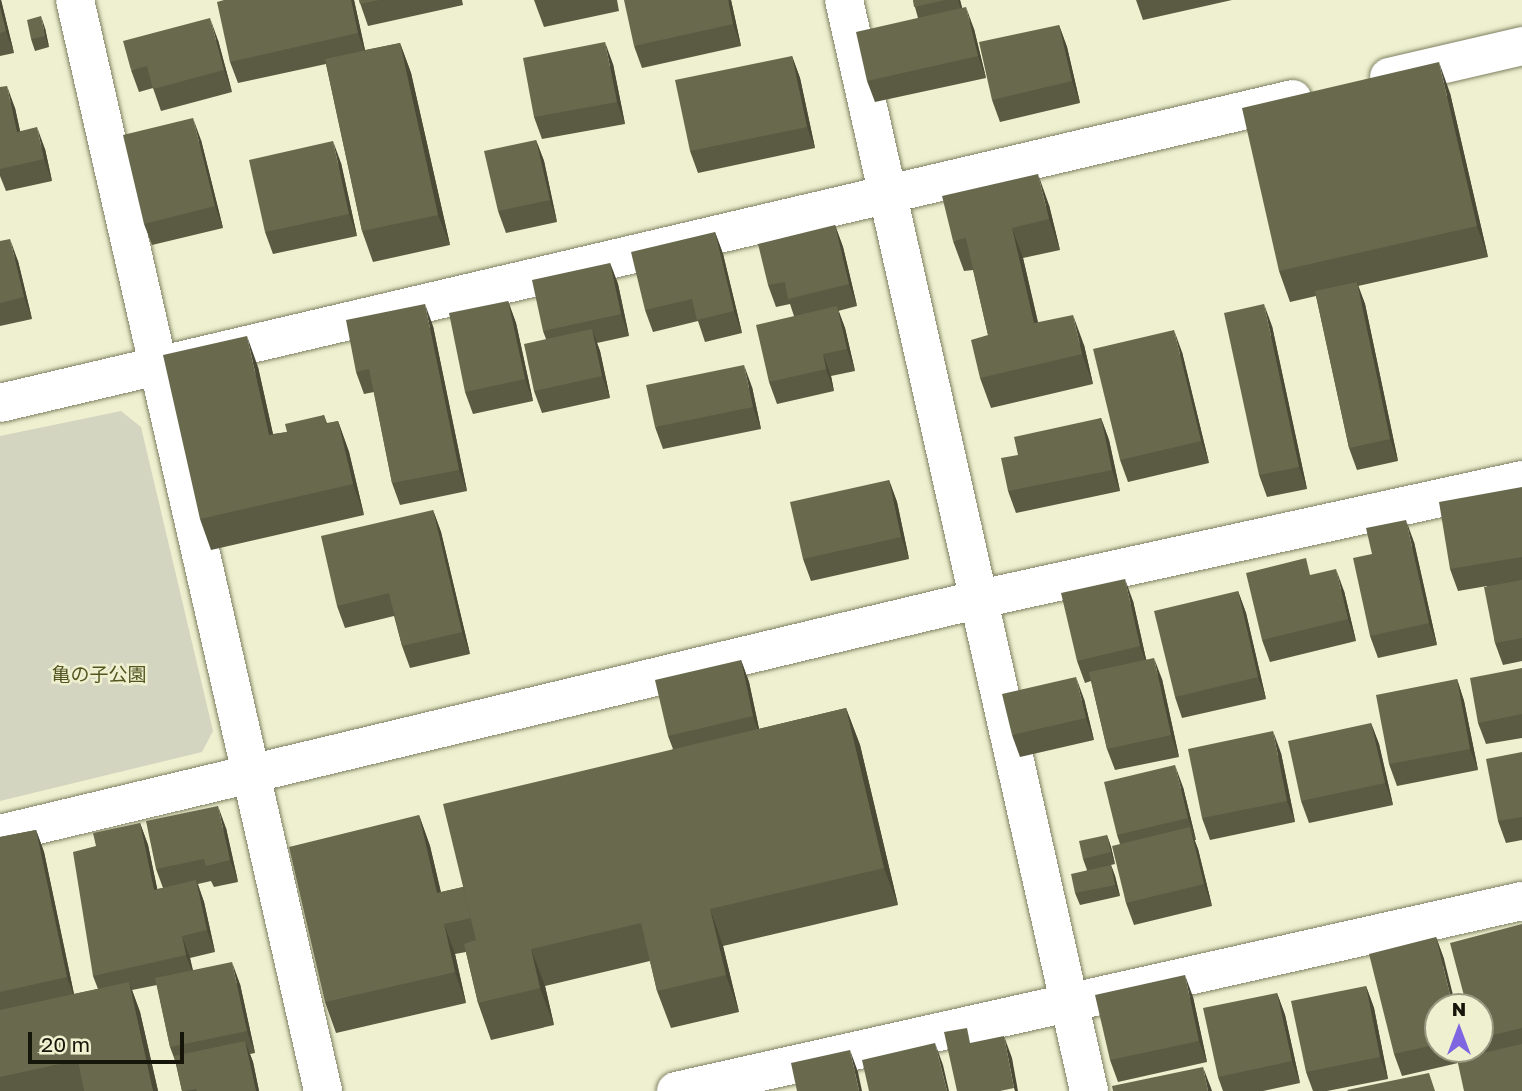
<!DOCTYPE html>
<html>
<head>
<meta charset="utf-8">
<style>
  body { margin:0 }
  #map { position:relative; width:1522px; height:1091px; overflow:hidden; background:#eef0cf; font-family:"Golos Text","Noto Sans JP",sans-serif }
  div>[style] { position:absolute }
  [style*='--x'] { left:calc(var(--x)*1px); top:calc(var(--y)*1px); width:calc(var(--w)*1px); rotate:calc(var(--a)*1deg) }
  .green>* { inset:0; background:#d4d5c1 }
  .roads { filter:drop-shadow(0 0 2px #7e8062) drop-shadow(0 0 2px #7e8062) }
  .minor>* { height:38px; margin:-19px; padding:0 19px; transform-origin:19px; border-radius:19px; background:#fff }
  .wall>* { inset:0; background:#5a5b42 }
  .shaded-wall>* { inset:0; background:#4a4a36 }
  .building>* { inset:0; background:#696a4d }
  span { translate:-50% -50%; white-space:nowrap; text-align:center; line-height:1.15; -webkit-text-stroke:5px #eef0cf; paint-order:stroke }
  .park-label { font-size:19px; color:#545521 }
  .north { position:absolute; left:1424px; top:993px; width:70px; height:70px; box-sizing:border-box; background:#eef0cf; border:2px solid #979880; border-radius:50%; rotate:0deg; font-size:19px; font-weight:700; line-height:28px; text-align:center; color:#151509 }
  .north::after { content:''; display:block; margin:auto; width:24px; height:32px; background:#7f65e0; clip-path:polygon(50% 0,100% 100%,50% 72%,0 100%) }
  .scale { position:absolute; left:28px; top:1032px; width:156px; height:32px; box-sizing:border-box; border:4px solid #151509; border-top:0; padding-left:9px; font-size:21px; line-height:24px; white-space:nowrap; color:#151509; -webkit-text-stroke:5px #eef0cf; paint-order:stroke }
</style>
</head>
<body>
<div id="map">
  <div class="green">
    <i style="clip-path:polygon(121px 411px,141px 427px,213px 731px,202px 752px,0 801px,0 436px)"></i>
  </div>
  <div class="roads">
    <div class="minor">
      <i style="--x:75;--y:0;--w:1119;--a:77.19"></i>
      <i style="--x:844;--y:0;--w:1118;--a:77.34"></i>
      <i style="--x:1389;--y:77;--w:137;--a:-13.1"></i>
      <i style="--x:0;--y:403;--w:1328;--a:-13.23"></i>
      <i style="--x:0;--y:834;--w:1008;--a:-13.48"></i>
      <i style="--x:980;--y:599;--w:555;--a:-12.38"></i>
      <i style="--x:676;--y:1091;--w:867;--a:-12.66"></i>
    </div>
  </div>
  <div class="wall">
    <i style="clip-path:polygon(0 0,1px 0,14px 53px,0 56px)"></i>
    <i style="clip-path:polygon(224px 0,354px 0,365px 50px,400px 43px,411px 73px,450px 245px,373px 262px,362px 231px,326px 64px,238px 83px,230px 62px)"></i>
    <i style="clip-path:polygon(359px 0,462px 0,463px 5px,368px 26px)"></i>
    <i style="clip-path:polygon(534px 0,617px 0,619px 11px,544px 27px)"></i>
    <i style="clip-path:polygon(731px 0,741px 46px,642px 68px,634px 46px)"></i>
    <i style="clip-path:polygon(913px 0,960px 0,962px 8px,974px 29px,986px 78px,875px 102px,867px 81px,918px 18px)"></i>
    <i style="clip-path:polygon(1136px 0,1232px 0,1143px 20px)"></i>
    <i style="clip-path:polygon(1059px 25px,1067px 47px,1080px 103px,1000px 122px,992px 100px)"></i>
    <i style="clip-path:polygon(45px 28px,49px 47px,35px 51px,31px 39px)"></i>
    <i style="clip-path:polygon(218px 40px,232px 92px,161px 111px,153px 88px,139px 92px,131px 70px)"></i>
    <i style="clip-path:polygon(792px 56px,800px 78px,815px 148px,698px 173px,690px 151px)"></i>
    <i style="clip-path:polygon(613px 64px,625px 124px,542px 139px,534px 117px)"></i>
    <i style="clip-path:polygon(0 87px,15px 108px,20px 131px,45px 149px,52px 181px,6px 191px,0 176px)"></i>
    <i style="clip-path:polygon(1450px 93px,1488px 257px,1358px 286px,1365px 304px,1398px 461px,1357px 470px,1349px 448px,1316px 296px,1290px 302px,1279px 271px)"></i>
    <i style="clip-path:polygon(201px 140px,223px 228px,152px 245px,144px 224px)"></i>
    <i style="clip-path:polygon(536px 140px,544px 161px,557px 222px,506px 233px,498px 211px)"></i>
    <i style="clip-path:polygon(341px 163px,357px 236px,273px 254px,265px 232px)"></i>
    <i style="clip-path:polygon(1049px 205px,1060px 250px,1023px 258px,1038px 322px,1084px 345px,1093px 384px,991px 408px,980px 378px,988px 335px,973px 270px,964px 271px,953px 241px)"></i>
    <i style="clip-path:polygon(835px 225px,843px 247px,857px 306px,838px 311px,845px 328px,855px 371px,831px 376px,834px 391px,777px 404px,769px 382px,794px 316px,790px 304px,776px 307px,768px 285px)"></i>
    <i style="clip-path:polygon(715px 232px,723px 254px,742px 333px,705px 342px,698px 321px,653px 332px,645px 310px)"></i>
    <i style="clip-path:polygon(0 241px,18px 261px,32px 319px,0 326px)"></i>
    <i style="clip-path:polygon(610px 263px,618px 284px,629px 336px,597px 343px,600px 351px,610px 398px,542px 413px,534px 391px,546px 339px,543px 331px)"></i>
    <i style="clip-path:polygon(508px 301px,516px 323px,533px 401px,473px 414px,465px 392px)"></i>
    <i style="clip-path:polygon(433px 326px,467px 491px,400px 505px,392px 483px,374px 392px,364px 394px,356px 372px)"></i>
    <i style="clip-path:polygon(1272px 326px,1307px 489px,1267px 497px,1259px 475px)"></i>
    <i style="clip-path:polygon(1182px 352px,1209px 463px,1128px 482px,1120px 460px)"></i>
    <i style="clip-path:polygon(258px 367px,273px 434px,287px 432px,324px 415px,327px 423px,338px 421px,349px 452px,364px 515px,211px 550px,200px 519px)"></i>
    <i style="clip-path:polygon(752px 387px,761px 429px,663px 449px,655px 427px)"></i>
    <i style="clip-path:polygon(1101px 418px,1109px 440px,1120px 491px,1016px 513px,1008px 491px,1018px 455px)"></i>
    <i style="clip-path:polygon(889px 480px,897px 502px,909px 559px,811px 581px,803px 559px)"></i>
    <i style="clip-path:polygon(1522px 487px,1522px 661px,1503px 665px,1495px 643px,1487px 586px,1458px 591px,1450px 569px)"></i>
    <i style="clip-path:polygon(433px 510px,441px 532px,470px 654px,410px 668px,402px 646px,394px 616px,345px 628px,337px 606px)"></i>
    <i style="clip-path:polygon(1414px 542px,1437px 645px,1378px 658px,1370px 636px)"></i>
    <i style="clip-path:polygon(1312px 575px,1344px 591px,1356px 641px,1270px 662px,1262px 640px)"></i>
    <i style="clip-path:polygon(1238px 591px,1246px 613px,1266px 699px,1182px 718px,1175px 697px)"></i>
    <i style="clip-path:polygon(1133px 601px,1146px 659px,1162px 679px,1179px 757px,1115px 770px,1107px 749px,1091px 681px,1085px 683px,1077px 661px)"></i>
    <i style="clip-path:polygon(741px 660px,749px 682px,759px 729px,846px 708px,860px 745px,898px 905px,723px 946px,739px 1012px,671px 1028px,657px 991px,650px 961px,545px 986px,554px 1025px,491px 1040px,478px 1003px,466px 952px,455px 954px,466px 1003px,336px 1033px,325px 1002px,419px 815px,430px 846px,441px 892px,463px 887px,673px 749px,668px 736px)"></i>
    <i style="clip-path:polygon(1522px 668px,1522px 738px,1486px 744px,1478px 723px)"></i>
    <i style="clip-path:polygon(1457px 679px,1464px 701px,1478px 770px,1397px 786px,1389px 764px)"></i>
    <i style="clip-path:polygon(1084px 699px,1094px 740px,1020px 757px,1012px 735px)"></i>
    <i style="clip-path:polygon(1371px 723px,1379px 744px,1393px 805px,1309px 823px,1301px 801px)"></i>
    <i style="clip-path:polygon(1522px 752px,1522px 840px,1506px 843px,1498px 821px)"></i>
    <i style="clip-path:polygon(1281px 753px,1295px 822px,1210px 840px,1202px 818px)"></i>
    <i style="clip-path:polygon(1183px 787px,1196px 840px,1194px 840px,1198px 849px,1212px 906px,1134px 925px,1126px 903px,1120px 844px,1117px 835px)"></i>
    <i style="clip-path:polygon(140px 823px,148px 845px,157px 889px,163px 888px,156px 869px,226px 828px,238px 882px,214px 887px,211px 881px,198px 884px,204px 902px,215px 952px,190px 958px,193px 970px,240px 984px,255px 1053px,250px 1054px,253px 1062px,259px 1091px,182px 1091px,176px 1063px,170px 1047px,157px 985px,132px 990px,140px 1012px,158px 1091px,0 1091px,0 837px,36px 830px,44px 852px,74px 994px,98px 989px,93px 976px,96px 846px)"></i>
    <i style="clip-path:polygon(1107px 835px,1111px 847px,1115px 864px,1111px 865px,1115px 876px,1120px 896px,1080px 905px,1075px 893px,1087px 870px,1083px 859px)"></i>
    <i style="clip-path:polygon(1522px 924px,1522px 1091px,1458px 1063px,1402px 1076px,1394px 1054px,1436px 937px,1444px 959px,1438px 1007px,1438px 1049px,1466px 1049px,1468px 1056px,1480px 1054px,1478px 1049px,1480px 1049px,1480px 1007px)"></i>
    <i style="clip-path:polygon(1366px 986px,1374px 1008px,1388px 1079px,1327px 1091px,1313px 1091px,1306px 1072px)"></i>
    <i style="clip-path:polygon(1277px 993px,1285px 1015px,1300px 1083px,1263px 1091px,1223px 1091px,1218px 1077px)"></i>
    <i style="clip-path:polygon(1193px 997px,1207px 1062px,1118px 1082px,1110px 1060px)"></i>
  </div>
  <div class="shaded-wall">
    <i style="clip-path:polygon(0 0,1px 0,14px 53px,6px 31px,0 7px)"></i>
    <i style="clip-path:polygon(351px 0,354px 0,366px 55px,358px 33px)"></i>
    <i style="clip-path:polygon(728px 0,731px 0,741px 46px,733px 24px)"></i>
    <i style="clip-path:polygon(958px 0,960px 0,965px 19px)"></i>
    <i style="clip-path:polygon(966px 7px,974px 29px,986px 78px,978px 56px)"></i>
    <i style="clip-path:polygon(41px 16px,45px 28px,49px 47px,45px 36px)"></i>
    <i style="clip-path:polygon(210px 18px,218px 40px,232px 92px,224px 70px)"></i>
    <i style="clip-path:polygon(1059px 25px,1067px 47px,1080px 103px,1072px 81px)"></i>
    <i style="clip-path:polygon(605px 42px,613px 64px,625px 124px,617px 102px)"></i>
    <i style="clip-path:polygon(400px 43px,411px 73px,450px 245px,438px 215px)"></i>
    <i style="clip-path:polygon(792px 56px,800px 78px,815px 148px,807px 127px)"></i>
    <i style="clip-path:polygon(1439px 62px,1450px 93px,1488px 257px,1477px 226px)"></i>
    <i style="clip-path:polygon(7px 86px,15px 108px,25px 154px,17px 132px)"></i>
    <i style="clip-path:polygon(193px 118px,201px 140px,223px 228px,215px 206px)"></i>
    <i style="clip-path:polygon(37px 127px,45px 149px,52px 181px,44px 159px)"></i>
    <i style="clip-path:polygon(536px 140px,544px 161px,557px 222px,550px 200px)"></i>
    <i style="clip-path:polygon(333px 141px,341px 163px,357px 236px,349px 214px)"></i>
    <i style="clip-path:polygon(1038px 174px,1049px 205px,1060px 250px,1049px 219px)"></i>
    <i style="clip-path:polygon(835px 225px,843px 247px,857px 306px,849px 284px)"></i>
    <i style="clip-path:polygon(1012px 228px,1023px 258px,1045px 354px,1034px 323px)"></i>
    <i style="clip-path:polygon(715px 232px,723px 254px,742px 333px,734px 311px)"></i>
    <i style="clip-path:polygon(10px 239px,18px 261px,32px 319px,24px 297px)"></i>
    <i style="clip-path:polygon(610px 263px,618px 284px,629px 336px,621px 314px)"></i>
    <i style="clip-path:polygon(1357px 282px,1365px 304px,1398px 461px,1390px 439px)"></i>
    <i style="clip-path:polygon(508px 301px,516px 323px,533px 401px,525px 379px)"></i>
    <i style="clip-path:polygon(425px 304px,433px 326px,467px 491px,459px 470px)"></i>
    <i style="clip-path:polygon(1264px 304px,1272px 326px,1307px 489px,1299px 467px)"></i>
    <i style="clip-path:polygon(837px 306px,845px 328px,855px 371px,847px 349px)"></i>
    <i style="clip-path:polygon(1073px 315px,1084px 345px,1093px 384px,1082px 354px)"></i>
    <i style="clip-path:polygon(592px 329px,600px 351px,610px 398px,602px 376px)"></i>
    <i style="clip-path:polygon(1174px 330px,1182px 352px,1209px 463px,1201px 441px)"></i>
    <i style="clip-path:polygon(247px 336px,258px 367px,280px 466px,269px 435px)"></i>
    <i style="clip-path:polygon(823px 354px,831px 376px,834px 391px,826px 369px)"></i>
    <i style="clip-path:polygon(744px 365px,752px 387px,761px 429px,753px 407px)"></i>
    <i style="clip-path:polygon(1101px 418px,1109px 440px,1120px 491px,1112px 470px)"></i>
    <i style="clip-path:polygon(338px 421px,349px 452px,364px 515px,353px 484px)"></i>
    <i style="clip-path:polygon(889px 480px,897px 502px,909px 559px,901px 537px)"></i>
    <i style="clip-path:polygon(433px 510px,441px 532px,470px 654px,462px 632px)"></i>
    <i style="clip-path:polygon(1406px 520px,1414px 542px,1437px 645px,1429px 623px)"></i>
    <i style="clip-path:polygon(1336px 569px,1344px 591px,1356px 641px,1348px 619px)"></i>
    <i style="clip-path:polygon(1125px 579px,1133px 601px,1148px 668px,1140px 646px)"></i>
    <i style="clip-path:polygon(1238px 591px,1246px 613px,1266px 699px,1258px 677px)"></i>
    <i style="clip-path:polygon(1154px 658px,1162px 679px,1179px 757px,1171px 735px)"></i>
    <i style="clip-path:polygon(741px 660px,749px 682px,761px 738px,753px 716px)"></i>
    <i style="clip-path:polygon(1076px 677px,1084px 699px,1094px 740px,1086px 718px)"></i>
    <i style="clip-path:polygon(1457px 679px,1464px 701px,1478px 770px,1470px 749px)"></i>
    <i style="clip-path:polygon(846px 708px,860px 745px,898px 905px,884px 868px)"></i>
    <i style="clip-path:polygon(1371px 723px,1379px 744px,1393px 805px,1385px 783px)"></i>
    <i style="clip-path:polygon(1273px 731px,1281px 753px,1295px 822px,1287px 801px)"></i>
    <i style="clip-path:polygon(1175px 765px,1183px 787px,1196px 840px,1188px 818px)"></i>
    <i style="clip-path:polygon(218px 806px,226px 828px,238px 882px,230px 860px)"></i>
    <i style="clip-path:polygon(419px 815px,430px 846px,448px 924px,437px 893px)"></i>
    <i style="clip-path:polygon(140px 823px,148px 845px,162px 911px,154px 890px)"></i>
    <i style="clip-path:polygon(1190px 827px,1198px 849px,1212px 906px,1204px 884px)"></i>
    <i style="clip-path:polygon(36px 830px,44px 852px,75px 999px,67px 977px)"></i>
    <i style="clip-path:polygon(1107px 835px,1111px 847px,1115px 864px,1111px 852px)"></i>
    <i style="clip-path:polygon(1111px 865px,1115px 876px,1120px 896px,1115px 885px)"></i>
    <i style="clip-path:polygon(196px 880px,204px 902px,215px 952px,207px 930px)"></i>
    <i style="clip-path:polygon(710px 909px,723px 946px,739px 1012px,726px 975px)"></i>
    <i style="clip-path:polygon(444px 924px,455px 954px,466px 1003px,455px 972px)"></i>
    <i style="clip-path:polygon(182px 936px,190px 958px,194px 977px,186px 955px)"></i>
    <i style="clip-path:polygon(1436px 937px,1444px 959px,1456px 1007px,1453px 1007px)"></i>
    <i style="clip-path:polygon(531px 949px,545px 986px,554px 1025px,540px 988px)"></i>
    <i style="clip-path:polygon(232px 962px,240px 984px,255px 1053px,247px 1031px)"></i>
    <i style="clip-path:polygon(1185px 975px,1193px 997px,1207px 1062px,1199px 1041px)"></i>
    <i style="clip-path:polygon(129px 982px,140px 1012px,158px 1091px,153px 1091px)"></i>
    <i style="clip-path:polygon(1366px 986px,1374px 1008px,1388px 1079px,1380px 1057px)"></i>
    <i style="clip-path:polygon(1277px 993px,1285px 1015px,1300px 1083px,1292px 1061px)"></i>
    <i style="clip-path:polygon(1004px 1036px,1012px 1058px,1018px 1091px,1015px 1091px,1014px 1088px)"></i>
    <i style="clip-path:polygon(245px 1041px,253px 1062px,259px 1091px,256px 1091px)"></i>
    <i style="clip-path:polygon(935px 1043px,943px 1065px,949px 1091px,947px 1091px)"></i>
    <i style="clip-path:polygon(850px 1050px,858px 1072px,862px 1091px,859px 1091px)"></i>
    <i style="clip-path:polygon(1203px 1067px,1211px 1088px,1212px 1091px,1208px 1091px)"></i>
  </div>
  <div class="building">
    <i style="clip-path:polygon(224px 0,351px 0,358px 33px,230px 62px,217px 2px)"></i>
    <i style="clip-path:polygon(359px 0,379px 0,360px 4px)"></i>
    <i style="clip-path:polygon(624px 0,728px 0,733px 24px,634px 46px)"></i>
    <i style="clip-path:polygon(913px 0,945px 0,914px 7px)"></i>
    <i style="clip-path:polygon(0 7px,6px 31px,0 33px)"></i>
    <i style="clip-path:polygon(966px 7px,978px 56px,867px 81px,856px 32px)"></i>
    <i style="clip-path:polygon(41px 16px,45px 36px,31px 39px,27px 20px)"></i>
    <i style="clip-path:polygon(210px 18px,224px 70px,153px 89px,147px 66px,131px 70px,123px 41px)"></i>
    <i style="clip-path:polygon(1059px 25px,1072px 81px,992px 100px,979px 42px)"></i>
    <i style="clip-path:polygon(605px 42px,617px 102px,534px 117px,523px 58px)"></i>
    <i style="clip-path:polygon(400px 43px,438px 215px,362px 231px,325px 59px)"></i>
    <i style="clip-path:polygon(792px 56px,807px 127px,690px 151px,675px 80px)"></i>
    <i style="clip-path:polygon(1439px 62px,1477px 226px,1279px 271px,1242px 108px)"></i>
    <i style="clip-path:polygon(7px 86px,17px 132px,37px 127px,44px 159px,0 169px,0 87px)"></i>
    <i style="clip-path:polygon(193px 118px,215px 206px,144px 224px,123px 135px)"></i>
    <i style="clip-path:polygon(536px 140px,550px 200px,498px 211px,484px 151px)"></i>
    <i style="clip-path:polygon(333px 141px,349px 214px,265px 232px,249px 160px)"></i>
    <i style="clip-path:polygon(1038px 174px,1049px 219px,1012px 228px,1034px 323px,1073px 315px,1082px 354px,980px 378px,971px 340px,988px 335px,966px 238px,953px 241px,942px 196px)"></i>
    <i style="clip-path:polygon(835px 225px,849px 284px,788px 299px,785px 282px,768px 285px,758px 244px)"></i>
    <i style="clip-path:polygon(715px 232px,734px 311px,697px 320px,692px 299px,645px 310px,631px 252px)"></i>
    <i style="clip-path:polygon(10px 239px,24px 297px,0 303px,0 241px)"></i>
    <i style="clip-path:polygon(610px 263px,621px 314px,543px 331px,532px 280px)"></i>
    <i style="clip-path:polygon(1357px 282px,1390px 439px,1349px 448px,1315px 291px)"></i>
    <i style="clip-path:polygon(508px 301px,525px 379px,465px 392px,449px 313px)"></i>
    <i style="clip-path:polygon(425px 304px,459px 470px,392px 483px,369px 369px,356px 372px,346px 320px)"></i>
    <i style="clip-path:polygon(1264px 304px,1299px 467px,1259px 475px,1224px 313px)"></i>
    <i style="clip-path:polygon(837px 306px,847px 349px,823px 354px,826px 369px,769px 382px,756px 325px)"></i>
    <i style="clip-path:polygon(592px 329px,602px 376px,534px 391px,524px 344px)"></i>
    <i style="clip-path:polygon(1174px 330px,1201px 441px,1120px 460px,1093px 349px)"></i>
    <i style="clip-path:polygon(247px 336px,269px 435px,287px 432px,285px 424px,324px 415px,326px 424px,338px 421px,353px 484px,200px 519px,163px 355px)"></i>
    <i style="clip-path:polygon(744px 365px,753px 407px,655px 427px,646px 385px)"></i>
    <i style="clip-path:polygon(1101px 418px,1112px 470px,1008px 491px,1001px 458px,1018px 455px,1014px 437px)"></i>
    <i style="clip-path:polygon(889px 480px,901px 537px,803px 559px,790px 502px)"></i>
    <i style="clip-path:polygon(1522px 487px,1522px 557px,1450px 569px,1439px 502px)"></i>
    <i style="clip-path:polygon(433px 510px,462px 632px,402px 646px,389px 593px,337px 606px,321px 536px)"></i>
    <i style="clip-path:polygon(1406px 520px,1429px 623px,1370px 636px,1353px 558px,1372px 554px,1366px 528px)"></i>
    <i style="clip-path:polygon(1306px 558px,1310px 575px,1336px 569px,1348px 619px,1262px 640px,1246px 573px)"></i>
    <i style="clip-path:polygon(1125px 579px,1140px 646px,1077px 661px,1061px 593px)"></i>
    <i style="clip-path:polygon(1522px 580px,1522px 638px,1495px 643px,1484px 587px)"></i>
    <i style="clip-path:polygon(1238px 591px,1258px 677px,1175px 697px,1154px 611px)"></i>
    <i style="clip-path:polygon(1154px 658px,1171px 735px,1107px 749px,1089px 672px)"></i>
    <i style="clip-path:polygon(741px 660px,753px 716px,668px 736px,655px 680px)"></i>
    <i style="clip-path:polygon(1522px 668px,1522px 714px,1478px 723px,1470px 678px)"></i>
    <i style="clip-path:polygon(1076px 677px,1086px 718px,1012px 735px,1002px 694px)"></i>
    <i style="clip-path:polygon(1457px 679px,1470px 749px,1389px 764px,1376px 695px)"></i>
    <i style="clip-path:polygon(846px 708px,884px 868px,710px 909px,726px 975px,657px 991px,641px 923px,531px 949px,540px 988px,478px 1003px,464px 944px,476px 940px,443px 804px)"></i>
    <i style="clip-path:polygon(1371px 723px,1385px 783px,1301px 801px,1288px 741px)"></i>
    <i style="clip-path:polygon(1273px 731px,1287px 801px,1202px 818px,1188px 749px)"></i>
    <i style="clip-path:polygon(1522px 752px,1522px 817px,1498px 821px,1486px 759px)"></i>
    <i style="clip-path:polygon(1175px 765px,1188px 818px,1117px 835px,1104px 782px)"></i>
    <i style="clip-path:polygon(218px 806px,230px 860px,206px 866px,204px 859px,156px 869px,146px 821px)"></i>
    <i style="clip-path:polygon(419px 815px,437px 893px,463px 887px,471px 918px,444px 924px,455px 972px,325px 1002px,289px 847px)"></i>
    <i style="clip-path:polygon(140px 823px,154px 890px,196px 880px,207px 930px,182px 936px,186px 955px,93px 976px,73px 852px,96px 846px,93px 833px)"></i>
    <i style="clip-path:polygon(1190px 827px,1204px 884px,1126px 903px,1112px 846px)"></i>
    <i style="clip-path:polygon(36px 830px,67px 977px,0 992px,0 837px)"></i>
    <i style="clip-path:polygon(1107px 835px,1111px 852px,1083px 859px,1079px 841px)"></i>
    <i style="clip-path:polygon(1111px 865px,1115px 885px,1075px 893px,1071px 874px)"></i>
    <i style="clip-path:polygon(1522px 924px,1522px 1028px,1480px 1038px,1480px 1007px,1467px 1007px,1450px 943px)"></i>
    <i style="clip-path:polygon(1436px 937px,1453px 1007px,1438px 1007px,1438px 1044px,1394px 1054px,1369px 954px)"></i>
    <i style="clip-path:polygon(232px 962px,247px 1031px,170px 1047px,155px 978px)"></i>
    <i style="clip-path:polygon(1185px 975px,1199px 1041px,1110px 1060px,1095px 995px)"></i>
    <i style="clip-path:polygon(129px 982px,153px 1091px,84px 1091px,78px 1060px,0 1077px,0 1010px)"></i>
    <i style="clip-path:polygon(1366px 986px,1380px 1057px,1306px 1072px,1291px 1001px)"></i>
    <i style="clip-path:polygon(1277px 993px,1292px 1061px,1218px 1077px,1203px 1008px)"></i>
    <i style="clip-path:polygon(967px 1028px,970px 1043px,1004px 1036px,1014px 1088px,1000px 1091px,957px 1091px,944px 1032px)"></i>
    <i style="clip-path:polygon(245px 1041px,256px 1091px,197px 1091px,196px 1089px,182px 1091px,174px 1056px)"></i>
    <i style="clip-path:polygon(935px 1043px,947px 1091px,869px 1091px,862px 1060px)"></i>
    <i style="clip-path:polygon(1522px 1044px,1522px 1091px,1464px 1091px,1457px 1059px)"></i>
    <i style="clip-path:polygon(850px 1050px,859px 1091px,797px 1091px,791px 1063px)"></i>
    <i style="clip-path:polygon(1203px 1067px,1208px 1091px,1113px 1091px,1112px 1086px)"></i>
    <i style="clip-path:polygon(1429px 1073px,1435px 1091px,1348px 1091px,1347px 1090px)"></i>
  </div>
  <div class="park-label">
    <span style="left:99px;top:674px">亀の子公園</span>
  </div>
  <div class="north">N</div>
  <div class="scale">20 m</div>
</div>
</body>
</html>
